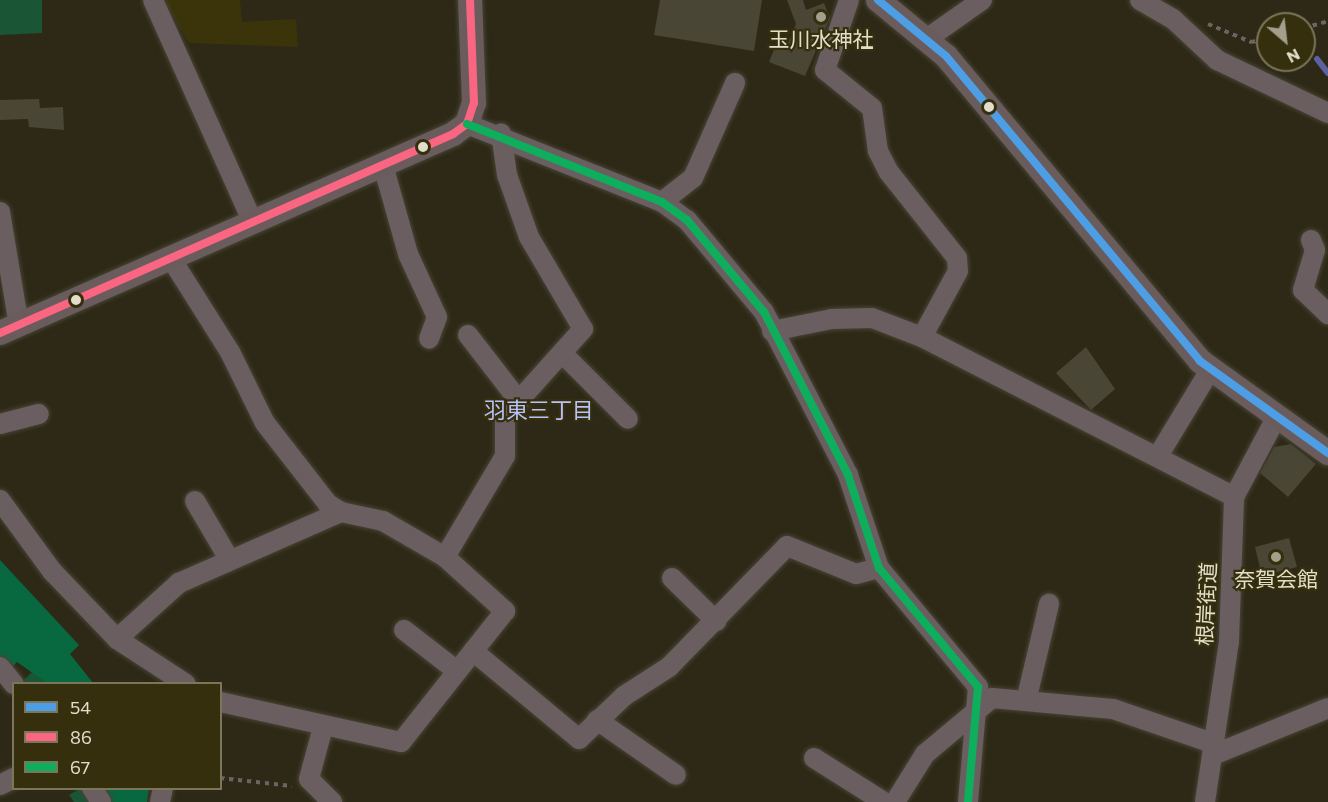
<!DOCTYPE html>
<html>
<head>
<meta charset="utf-8">
<style>
  body { margin:0 }
  #map { position:relative; width:1328px; height:802px; overflow:hidden; background:#2d2916; font-family:Commissioner,"Noto Sans JP",sans-serif }
  div>[style] { position:absolute }
  [style*='--x'] { left:calc(var(--x)*1px); top:calc(var(--y)*1px); width:calc(var(--w)*1px); rotate:calc(var(--a)*1deg) }
  .built>* { inset:0; background:#3b330a }
  .green>* { inset:0; background:#1a5536 }
  .forest>* { inset:0; background:#086940 }
  .stream>* { height:6px; margin:-3px; padding:0 3px; transform-origin:3px; border-radius:3px; background:#5c61a2 }
  .building>* { inset:0; background:#494636 }
  .path>* { height:4px; margin-top:-2px; transform-origin:0; background:repeating-linear-gradient(90deg,#6d6362 0 4.5px,transparent 0 9px) }
  .roads { filter:drop-shadow(0 0 2px #484435) drop-shadow(0 0 2px #484435) }
  .minor>* { height:20px; margin:-10px; padding:0 10px; transform-origin:10px; border-radius:10px; background:#6a5e61 }
  .major>* { height:24px; margin:-12px; padding:0 12px; transform-origin:12px; border-radius:12px; background:#6a5c5c }
  .bus-1>* { height:8px; margin:-4px; padding:0 4px; transform-origin:4px; border-radius:4px; background:#4d9ee5 }
  .bus-2>* { height:8px; margin:-4px; padding:0 4px; transform-origin:4px; border-radius:4px; background:#fa6682 }
  .bus-3>* { height:8px; margin:-4px; padding:0 4px; transform-origin:4px; border-radius:4px; background:#0daf5c }
  .dots>* { width:16px; height:16px; translate:-50% -50%; box-sizing:border-box; border:3px solid #362f0d; border-radius:50% }
  span { translate:-50% -50%; white-space:nowrap; text-align:center; line-height:1.15; -webkit-text-stroke:4.5px #362f0d; paint-order:stroke }
  .poi-label { font-size:21px; color:#e2decb }
  .street-label { font-size:21px; color:#e2decb }
  .neighbourhood-label { font-size:22px; color:#b8c1f9 }
  .legend { position:absolute; left:12px; top:682px; width:210px; height:108px; box-sizing:border-box; background:#362f0d; border:2px solid #7b7559; margin:0; padding:8px 10px; list-style:none; font-size:18px; color:#e2decb }
  .legend li { display:flex; align-items:center; gap:12px; height:30px }
  .legend b { width:30px; border:2px solid #7b7559 }
  .north { position:absolute; left:1256px; top:12px; width:60px; height:60px; box-sizing:border-box; background:#362f0d; border:2px solid #7b7559; border-radius:50%; rotate:152deg; font-size:16px; font-weight:700; line-height:24px; text-align:center; color:#e2decb }
  .north::after { content:''; display:block; margin:auto; width:21px; height:27px; background:#a39f8c; clip-path:polygon(50% 0,100% 100%,50% 72%,0 100%) }
</style>
</head>
<body>
<div id="map">
  <div class="built">
    <i style="clip-path:polygon(163px 0,240px 0,242px 22px,296px 19px,298px 47px,189px 43px)"></i>
  </div>
  <div class="green">
    <i style="clip-path:polygon(0 0,42px 0,42px 33px,0 35px)"></i>
    <i style="clip-path:polygon(33px 671px,47px 683px,20px 684px)"></i>
    <i style="clip-path:polygon(79px 789px,86px 789px,96px 802px,74px 802px,69px 795px)"></i>
  </div>
  <div class="forest">
    <i style="clip-path:polygon(0 560px,79px 645px,70px 654px,93px 683px,47px 683px,17px 662px,9px 670px,0 658px)"></i>
    <i style="clip-path:polygon(96px 789px,149px 789px,147px 802px,105px 802px)"></i>
  </div>
  <div class="stream">
    <i style="--x:1317;--y:59;--w:18;--a:52"></i>
  </div>
  <div class="building">
    <i style="clip-path:polygon(660px 0,762px 0,754px 51px,654px 35px)"></i>
    <i style="clip-path:polygon(787px 0,803px 0,806px 10px,824px 3px,830px 18px,805px 76px,769px 62px,776px 45px,786px 48px,796px 24px)"></i>
    <i style="clip-path:polygon(39px 99px,40px 108px,63px 107px,64px 130px,29px 127px,28px 119px,0 120px,0 100px)"></i>
    <i style="clip-path:polygon(1086px 347px,1115px 389px,1091px 410px,1056px 373px)"></i>
    <i style="clip-path:polygon(1291px 444px,1316px 464px,1288px 497px,1260px 473px,1274px 447px)"></i>
    <i style="clip-path:polygon(1289px 538px,1297px 567px,1262px 576px,1255px 547px)"></i>
  </div>
  <div class="path">
    <i style="--x:1208;--y:24;--w:47;--a:22.7"></i>
    <i style="--x:1251;--y:42;--w:17;--a:-10"></i>
    <i style="--x:1304;--y:28;--w:25;--a:-16"></i>
    <i style="--x:220;--y:778;--w:72;--a:6.3"></i>
  </div>
  <div class="roads">
    <div class="minor">
      <i style="--x:153;--y:0;--w:244;--a:65.8"></i>
      <i style="--x:849;--y:0;--w:74;--a:108.9"></i>
      <i style="--x:825;--y:70;--w:60;--a:39"></i>
      <i style="--x:872;--y:108;--w:43;--a:82.1"></i>
      <i style="--x:878;--y:151;--w:22;--a:63"></i>
      <i style="--x:888;--y:171;--w:111;--a:51.6"></i>
      <i style="--x:957;--y:258;--w:13;--a:86"></i>
      <i style="--x:958;--y:271;--w:75;--a:118.6"></i>
      <i style="--x:1140;--y:0;--w:38;--a:30"></i>
      <i style="--x:1173;--y:19;--w:60;--a:43"></i>
      <i style="--x:1217;--y:60;--w:123;--a:25.5"></i>
      <i style="--x:928;--y:38;--w:66;--a:-35.1"></i>
      <i style="--x:467;--y:124;--w:210;--a:21.8"></i>
      <i style="--x:662;--y:202;--w:31;--a:36"></i>
      <i style="--x:687;--y:220;--w:120;--a:50.1"></i>
      <i style="--x:764;--y:312;--w:183;--a:62.7"></i>
      <i style="--x:848;--y:475;--w:98;--a:71.6"></i>
      <i style="--x:879;--y:568;--w:155;--a:50.2"></i>
      <i style="--x:978;--y:687;--w:115;--a:95"></i>
      <i style="--x:383;--y:165;--w:92;--a:74.3"></i>
      <i style="--x:408;--y:254;--w:69;--a:65.3"></i>
      <i style="--x:437;--y:317;--w:23;--a:110"></i>
      <i style="--x:662;--y:202;--w:39;--a:-38"></i>
      <i style="--x:693;--y:178;--w:104;--a:-66.1"></i>
      <i style="--x:0;--y:212;--w:115;--a:80.5"></i>
      <i style="--x:1311;--y:240;--w:11;--a:68"></i>
      <i style="--x:1315;--y:250;--w:42;--a:106.7"></i>
      <i style="--x:1303;--y:290;--w:35;--a:44"></i>
      <i style="--x:172;--y:260;--w:109;--a:57.8"></i>
      <i style="--x:230;--y:352;--w:79;--a:63.8"></i>
      <i style="--x:265;--y:423;--w:103;--a:52.1"></i>
      <i style="--x:328;--y:504;--w:15;--a:32"></i>
      <i style="--x:341;--y:512;--w:43;--a:12.1"></i>
      <i style="--x:383;--y:521;--w:72;--a:30.1"></i>
      <i style="--x:445;--y:557;--w:81;--a:42"></i>
      <i style="--x:505;--y:611;--w:167;--a:128.4"></i>
      <i style="--x:401;--y:742;--w:185;--a:-167.5"></i>
      <i style="--x:772;--y:331;--w:61;--a:-11.3"></i>
      <i style="--x:832;--y:319;--w:40;--a:-1.4"></i>
      <i style="--x:872;--y:318;--w:53;--a:20.8"></i>
      <i style="--x:922;--y:337;--w:351;--a:27.1"></i>
      <i style="--x:468;--y:335;--w:83;--a:52.3"></i>
      <i style="--x:562;--y:353;--w:93;--a:45"></i>
      <i style="--x:0;--y:424;--w:40;--a:-14.4"></i>
      <i style="--x:1158;--y:456;--w:100;--a:-58.8"></i>
      <i style="--x:0;--y:500;--w:88;--a:53.8"></i>
      <i style="--x:52;--y:571;--w:94;--a:46.3"></i>
      <i style="--x:117;--y:639;--w:82;--a:33.1"></i>
      <i style="--x:195;--y:501;--w:67;--a:59.6"></i>
      <i style="--x:445;--y:557;--w:117;--a:-59.3"></i>
      <i style="--x:505;--y:456;--w:40;--a:-90"></i>
      <i style="--x:505;--y:416;--w:117;--a:-48.1"></i>
      <i style="--x:583;--y:329;--w:107;--a:-120.4"></i>
      <i style="--x:529;--y:237;--w:66;--a:-109.5"></i>
      <i style="--x:507;--y:175;--w:42;--a:-98.1"></i>
      <i style="--x:672;--y:578;--w:62;--a:44.3"></i>
      <i style="--x:404;--y:630;--w:67;--a:37.7"></i>
      <i style="--x:117;--y:639;--w:84;--a:-42.1"></i>
      <i style="--x:179;--y:583;--w:177;--a:-23.7"></i>
      <i style="--x:473;--y:651;--w:138;--a:39.7"></i>
      <i style="--x:579;--y:739;--w:62;--a:-43.7"></i>
      <i style="--x:624;--y:696;--w:54;--a:-32.8"></i>
      <i style="--x:669;--y:667;--w:169;--a:-45.7"></i>
      <i style="--x:787;--y:546;--w:74;--a:22.1"></i>
      <i style="--x:856;--y:574;--w:24;--a:-15"></i>
      <i style="--x:0;--y:667;--w:22;--a:51"></i>
      <i style="--x:1027;--y:697;--w:96;--a:-76.7"></i>
      <i style="--x:597;--y:720;--w:96;--a:34.8"></i>
      <i style="--x:323;--y:727;--w:54;--a:105.1"></i>
      <i style="--x:309;--y:779;--w:33;--a:45"></i>
      <i style="--x:1213;--y:755;--w:124;--a:-22.2"></i>
      <i style="--x:814;--y:758;--w:83;--a:32.2"></i>
      <i style="--x:0;--y:785;--w:16;--a:-27"></i>
      <i style="--x:92;--y:788;--w:17;--a:57"></i>
      <i style="--x:160;--y:802;--w:14;--a:-78"></i>
      <i style="--x:895;--y:802;--w:57;--a:-58"></i>
      <i style="--x:925;--y:754;--w:87;--a:-39.9"></i>
      <i style="--x:992;--y:698;--w:121;--a:5.2"></i>
      <i style="--x:1113;--y:709;--w:108;--a:18.9"></i>
      <i style="--x:1205;--y:802;--w:162;--a:-81.5"></i>
      <i style="--x:1229;--y:642;--w:145;--a:-88"></i>
      <i style="--x:1234;--y:497;--w:89;--a:-62"></i>
    </div>
    <div class="major">
      <i style="--x:878;--y:0;--w:88;--a:39.5"></i>
      <i style="--x:946;--y:56;--w:397;--a:50.2"></i>
      <i style="--x:1200;--y:361;--w:158;--a:35.7"></i>
      <i style="--x:0;--y:333;--w:495;--a:-23.7"></i>
      <i style="--x:453;--y:134;--w:17;--a:-36"></i>
      <i style="--x:467;--y:124;--w:22;--a:-72"></i>
      <i style="--x:474;--y:103;--w:103;--a:-92.2"></i>
    </div>
  </div>
  <div class="bus-1">
    <i style="--x:878;--y:0;--w:88;--a:39.5"></i>
    <i style="--x:946;--y:56;--w:397;--a:50.2"></i>
    <i style="--x:1200;--y:361;--w:158;--a:35.7"></i>
  </div>
  <div class="bus-2">
    <i style="--x:0;--y:333;--w:495;--a:-23.7"></i>
    <i style="--x:453;--y:134;--w:17;--a:-36"></i>
    <i style="--x:467;--y:124;--w:22;--a:-72"></i>
    <i style="--x:474;--y:103;--w:103;--a:-92.2"></i>
  </div>
  <div class="bus-3">
    <i style="--x:467;--y:124;--w:210;--a:21.8"></i>
    <i style="--x:662;--y:202;--w:31;--a:36"></i>
    <i style="--x:687;--y:220;--w:120;--a:50.1"></i>
    <i style="--x:764;--y:312;--w:183;--a:62.7"></i>
    <i style="--x:848;--y:475;--w:98;--a:71.6"></i>
    <i style="--x:879;--y:568;--w:155;--a:50.2"></i>
    <i style="--x:978;--y:687;--w:115;--a:95"></i>
  </div>
  <div class="dots">
    <i style="left:821px;top:17px;background:#a39f8c"></i>
    <i style="left:989px;top:107px;background:#e2decb"></i>
    <i style="left:423px;top:147px;background:#e2decb"></i>
    <i style="left:76px;top:300px;background:#e2decb"></i>
    <i style="left:1276px;top:557px;background:#a39f8c"></i>
  </div>
  <div class="poi-label">
    <span style="left:821px;top:39px">玉川水神社</span>
    <span style="left:1276px;top:579px">奈賀会館</span>
  </div>
  <div class="street-label">
    <span style="left:1206px;top:604px;rotate:-87deg">根岸街道</span>
  </div>
  <div class="neighbourhood-label">
    <span style="left:539px;top:410px">羽東三丁目</span>
  </div>
  <ul class="legend">
  <li><b style="height:8px;background:#4d9ee5"></b>54</li>
  <li><b style="height:8px;background:#fa6682"></b>86</li>
  <li><b style="height:8px;background:#0daf5c"></b>67</li>
  </ul>
  <div class="north">N</div>
</div>
</body>
</html>
